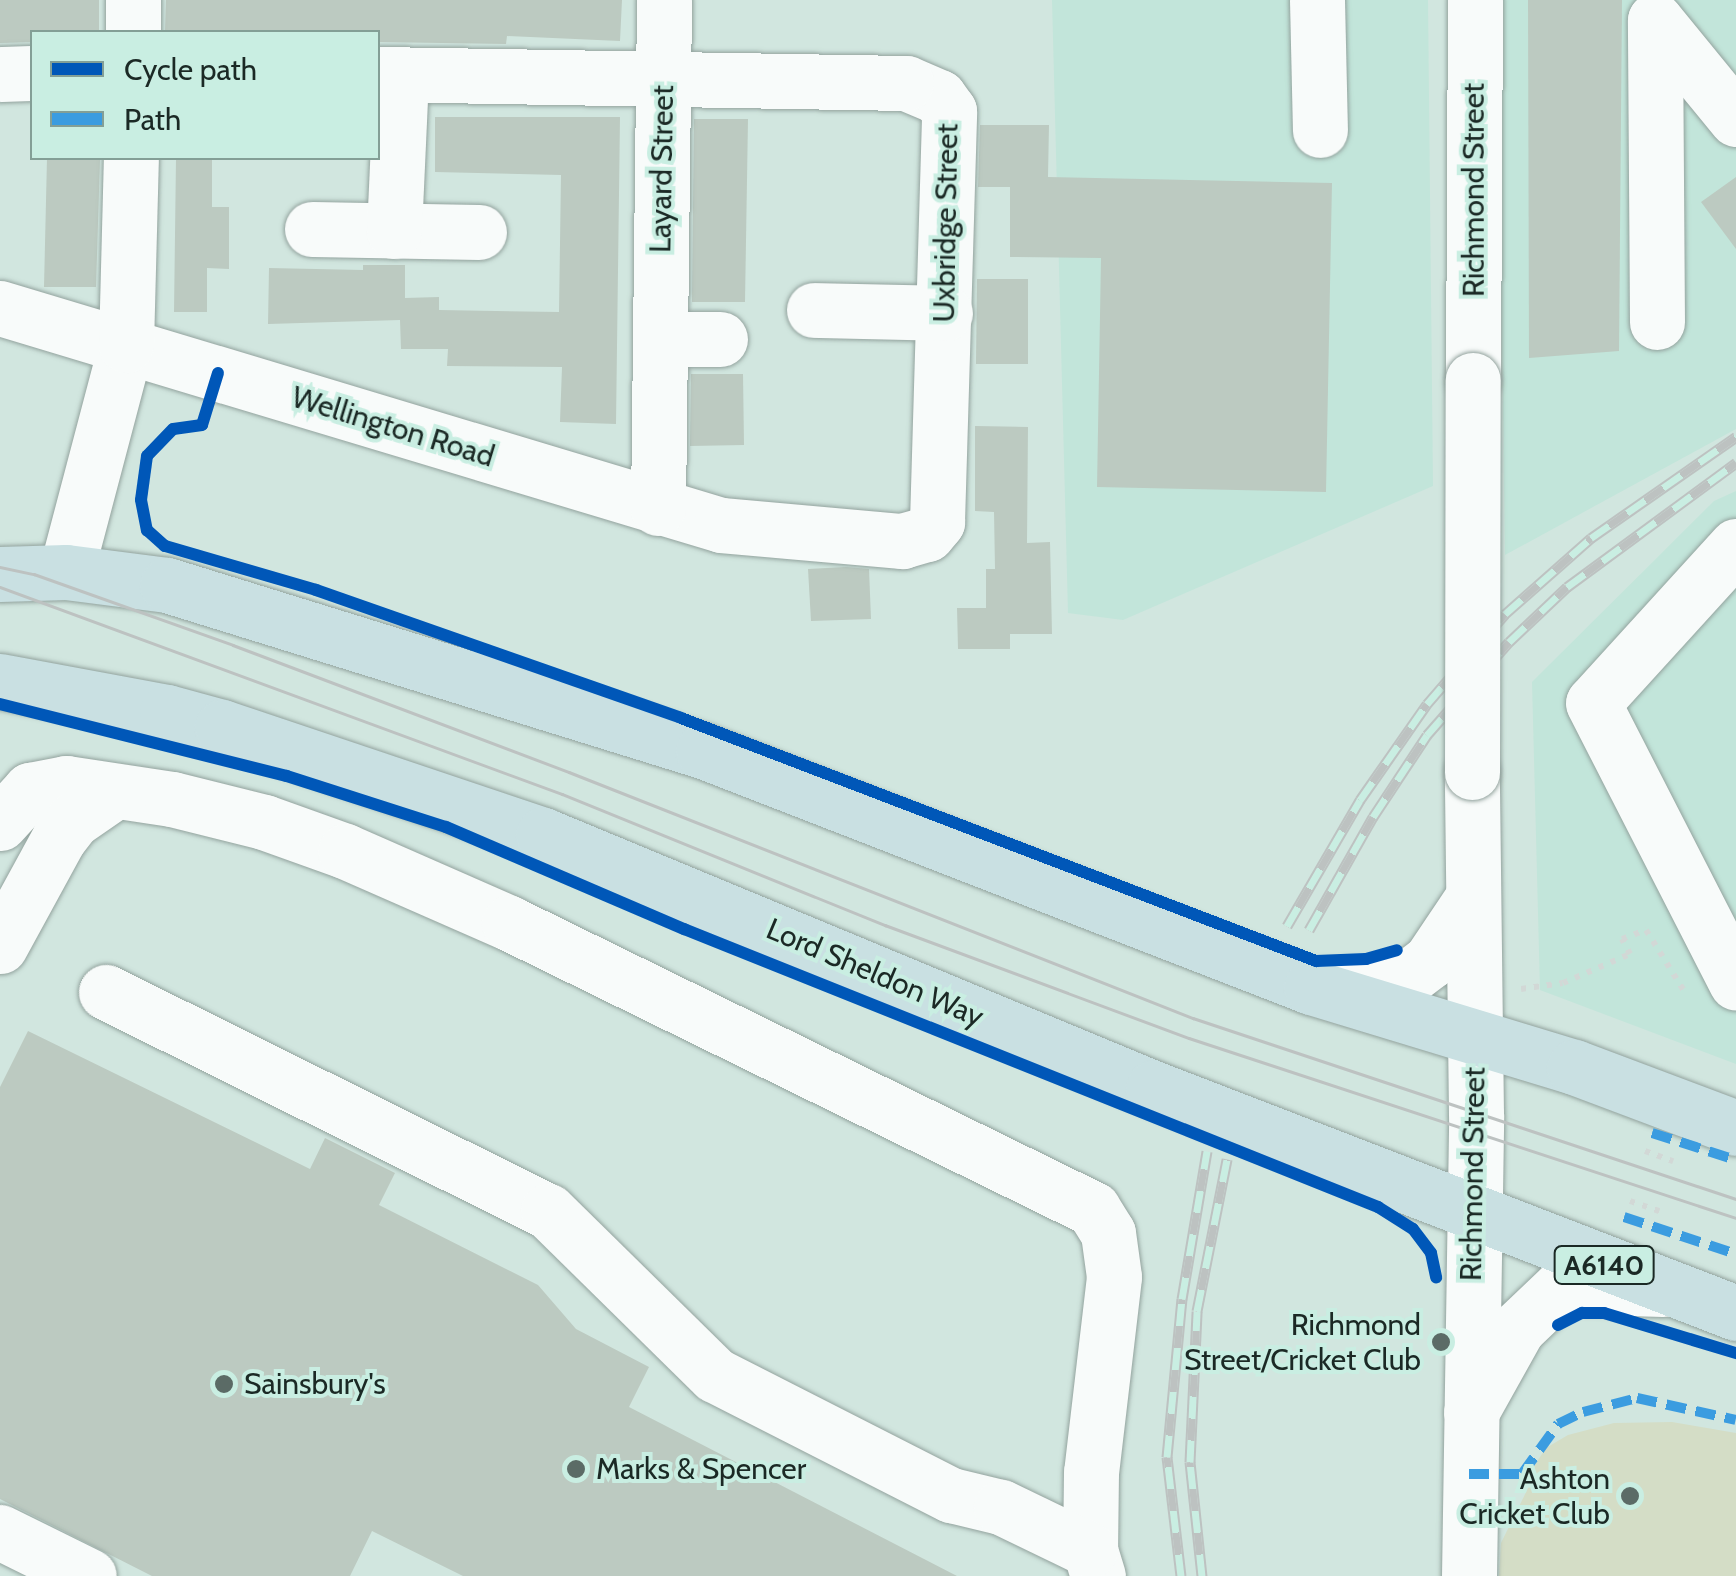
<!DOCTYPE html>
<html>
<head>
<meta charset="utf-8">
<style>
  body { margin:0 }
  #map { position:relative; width:1736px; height:1576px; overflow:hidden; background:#d1e6df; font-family:Cabin,sans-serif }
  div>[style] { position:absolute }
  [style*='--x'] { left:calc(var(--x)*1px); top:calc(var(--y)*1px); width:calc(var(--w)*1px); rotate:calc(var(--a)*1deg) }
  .built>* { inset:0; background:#c2e5da }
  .green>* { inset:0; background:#d4ddc6 }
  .building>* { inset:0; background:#bccac1 }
  .path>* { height:6px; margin-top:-3px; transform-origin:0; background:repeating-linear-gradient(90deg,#d2d8d6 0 5px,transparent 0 13px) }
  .roads { filter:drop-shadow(0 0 2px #93a39e) drop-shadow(0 0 2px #93a39e) }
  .minor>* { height:55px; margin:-27.5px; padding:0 27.5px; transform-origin:27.5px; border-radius:27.5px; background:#f8fbfa }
  .highway>* { height:55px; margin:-27.5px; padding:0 27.5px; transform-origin:27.5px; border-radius:27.5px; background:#c9e0e2 }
  .tram>* { height:2.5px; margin:-1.25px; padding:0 1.25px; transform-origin:1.25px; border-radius:1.25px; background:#bdc2c1 }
  .rail>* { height:11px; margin-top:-5.5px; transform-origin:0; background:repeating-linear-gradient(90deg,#c9eee2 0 22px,#bdc2c1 0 44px); box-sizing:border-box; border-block:2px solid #bdc2c1 }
  .bridges { filter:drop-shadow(0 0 2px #93a39e) drop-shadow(0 0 2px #93a39e) }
  .minor-bridge>* { height:55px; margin:-27.5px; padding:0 27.5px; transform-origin:27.5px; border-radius:27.5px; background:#f8fbfa }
  .quiet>* { height:10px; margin-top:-5px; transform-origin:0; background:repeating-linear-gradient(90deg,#3b9ce0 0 20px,transparent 0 30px) }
  .cycleway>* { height:12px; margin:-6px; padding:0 6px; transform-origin:6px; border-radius:6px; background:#0057b8 }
  .dots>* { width:28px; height:28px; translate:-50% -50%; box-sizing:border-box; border:5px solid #c9eee2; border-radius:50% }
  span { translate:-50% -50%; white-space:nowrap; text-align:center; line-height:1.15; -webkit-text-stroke:8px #c9eee2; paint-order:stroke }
  .shield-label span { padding:2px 8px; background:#c9eee2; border:2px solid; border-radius:8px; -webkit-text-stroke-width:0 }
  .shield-label { font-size:28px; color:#1b2925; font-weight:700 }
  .street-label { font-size:30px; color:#1b2925 }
  .poi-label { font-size:30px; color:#1b2925 }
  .right { translate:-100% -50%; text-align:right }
  .left { translate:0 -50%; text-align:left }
  .legend { position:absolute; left:30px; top:30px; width:350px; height:130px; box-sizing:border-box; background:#c9eee2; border:2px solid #839f96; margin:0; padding:12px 18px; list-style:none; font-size:30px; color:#1b2925 }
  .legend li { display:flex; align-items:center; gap:20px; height:50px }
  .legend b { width:50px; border:2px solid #839f96 }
</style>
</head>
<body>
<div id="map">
  <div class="built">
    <i style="clip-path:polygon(1052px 0,1428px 0,1433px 486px,1123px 620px,1068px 613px)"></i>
    <i style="clip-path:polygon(1497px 0,1736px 0,1736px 429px,1505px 555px)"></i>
    <i style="clip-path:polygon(1736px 491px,1736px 1064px,1540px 990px,1532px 682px,1714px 501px)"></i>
  </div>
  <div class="green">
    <i style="clip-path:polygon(1672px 1422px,1736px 1433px,1736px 1576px,1499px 1576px,1501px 1543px,1531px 1482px,1526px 1478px,1546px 1448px,1568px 1435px,1614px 1423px)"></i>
  </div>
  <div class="building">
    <i style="clip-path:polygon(0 0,99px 0,99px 32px,32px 32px,32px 42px,0 43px)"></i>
    <i style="clip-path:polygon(166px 0,622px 0,620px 41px,507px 36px,506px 44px,378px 42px,378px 32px,165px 32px)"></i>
    <i style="clip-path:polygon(1528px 0,1622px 0,1619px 351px,1529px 358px)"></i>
    <i style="clip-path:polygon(435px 117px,620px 117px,616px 424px,560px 422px,562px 367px,447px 366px,448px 349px,401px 349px,400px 320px,268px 324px,269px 268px,363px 270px,363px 265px,405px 265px,405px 298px,439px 297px,439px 310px,559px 312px,561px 175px,435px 172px)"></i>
    <i style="clip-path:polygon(694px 119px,748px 119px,745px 302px,692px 302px)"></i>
    <i style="clip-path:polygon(980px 125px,1049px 125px,1048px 177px,1332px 183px,1326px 492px,1097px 487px,1101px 258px,1010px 257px,1010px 187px,978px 187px)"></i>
    <i style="clip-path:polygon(47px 158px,100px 158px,96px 287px,44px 287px)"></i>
    <i style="clip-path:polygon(176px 158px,212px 158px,212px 207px,229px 207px,229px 269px,207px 268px,207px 312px,174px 312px)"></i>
    <i style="clip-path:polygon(1736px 177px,1736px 249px,1701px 202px)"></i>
    <i style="clip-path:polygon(977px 279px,1028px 279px,1028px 364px,976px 364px)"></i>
    <i style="clip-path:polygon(691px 374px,743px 374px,744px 445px,690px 446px)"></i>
    <i style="clip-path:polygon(975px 426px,1028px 427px,1027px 543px,1050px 542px,1052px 634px,1010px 634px,1010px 649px,958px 649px,957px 608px,986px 608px,986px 569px,995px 569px,994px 512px,975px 511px)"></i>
    <i style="clip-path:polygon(846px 567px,869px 569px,871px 619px,811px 621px,808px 569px)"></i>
    <i style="clip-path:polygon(28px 1031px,310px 1169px,325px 1138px,395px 1173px,379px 1205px,538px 1285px,576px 1329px,649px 1367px,629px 1407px,957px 1576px,463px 1576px,372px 1531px,350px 1576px,152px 1576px,0 1499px,0 1087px)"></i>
  </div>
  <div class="path">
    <i style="--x:1521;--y:989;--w:42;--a:-8.1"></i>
    <i style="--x:1563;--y:983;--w:73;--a:-23.4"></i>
    <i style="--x:1630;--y:954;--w:17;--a:-118"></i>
    <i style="--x:1622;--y:939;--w:26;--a:-21"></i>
    <i style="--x:1646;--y:930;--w:75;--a:58"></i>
    <i style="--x:1645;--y:1151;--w:30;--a:20"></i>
    <i style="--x:1630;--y:1201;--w:31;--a:19"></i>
  </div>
  <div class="roads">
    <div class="minor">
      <i style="--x:133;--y:0;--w:32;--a:90"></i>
      <i style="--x:1317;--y:0;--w:130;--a:88.7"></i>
      <i style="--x:0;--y:74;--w:32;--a:-2"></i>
      <i style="--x:312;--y:229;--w:167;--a:1"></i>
      <i style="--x:394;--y:231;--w:156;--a:-87.4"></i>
      <i style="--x:0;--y:308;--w:753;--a:16.75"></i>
      <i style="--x:721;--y:525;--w:182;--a:5.1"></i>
      <i style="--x:902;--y:541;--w:26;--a:-16"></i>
      <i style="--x:927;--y:534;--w:16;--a:-50"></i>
      <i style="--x:937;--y:522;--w:411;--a:-88.3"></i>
      <i style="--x:949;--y:111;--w:17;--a:-126"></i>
      <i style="--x:939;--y:97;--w:36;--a:-157"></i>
      <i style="--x:906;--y:83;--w:528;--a:-179.02"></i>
      <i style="--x:814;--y:310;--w:131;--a:1.3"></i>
      <i style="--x:1657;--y:322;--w:302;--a:-90.4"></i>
      <i style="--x:1655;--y:20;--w:128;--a:50.7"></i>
      <i style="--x:660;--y:339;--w:60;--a:0"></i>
      <i style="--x:1473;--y:380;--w:380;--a:-89.7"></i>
      <i style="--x:658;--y:508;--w:508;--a:-89.32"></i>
      <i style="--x:1736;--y:546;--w:212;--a:132.3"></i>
      <i style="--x:1593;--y:703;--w:314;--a:62.9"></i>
      <i style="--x:66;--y:572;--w:235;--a:-75.2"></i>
      <i style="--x:126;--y:345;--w:187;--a:-88.5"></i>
      <i style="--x:0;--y:823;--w:45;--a:-47.7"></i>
      <i style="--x:30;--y:790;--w:37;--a:-11"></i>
      <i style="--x:66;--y:783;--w:107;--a:8.6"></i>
      <i style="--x:172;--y:799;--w:95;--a:14"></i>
      <i style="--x:264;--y:822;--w:86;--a:19.7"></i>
      <i style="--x:345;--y:851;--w:179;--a:23.7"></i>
      <i style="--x:509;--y:923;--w:650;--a:26.09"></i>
      <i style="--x:1093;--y:1209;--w:28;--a:58"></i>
      <i style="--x:1108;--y:1233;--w:44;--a:82.2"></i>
      <i style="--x:1114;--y:1277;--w:196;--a:96.7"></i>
      <i style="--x:1091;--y:1472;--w:78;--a:90.7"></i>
      <i style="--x:1090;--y:1550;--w:27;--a:73"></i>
      <i style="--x:0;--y:946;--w:123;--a:-61.4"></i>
      <i style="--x:59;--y:838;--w:23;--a:-52"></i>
      <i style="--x:73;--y:820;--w:51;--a:-34.6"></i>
      <i style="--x:1318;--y:987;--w:83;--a:-2.8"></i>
      <i style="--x:1401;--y:983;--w:36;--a:-37"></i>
      <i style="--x:1430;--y:961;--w:77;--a:-56.1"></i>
      <i style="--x:106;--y:992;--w:493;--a:26.4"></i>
      <i style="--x:548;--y:1211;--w:234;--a:44.5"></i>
      <i style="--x:715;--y:1375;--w:265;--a:27"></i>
      <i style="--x:951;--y:1495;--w:51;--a:13.5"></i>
      <i style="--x:1001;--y:1507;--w:99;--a:25.8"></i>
      <i style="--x:1471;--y:1412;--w:96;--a:-60.8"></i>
      <i style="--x:1518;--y:1328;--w:61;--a:-43.7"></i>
      <i style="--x:1562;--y:1286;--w:101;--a:1.7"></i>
      <i style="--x:0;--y:1532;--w:99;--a:26.3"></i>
      <i style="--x:1469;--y:1576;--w:461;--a:-89.1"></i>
      <i style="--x:1476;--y:1115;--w:343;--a:-90.7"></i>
    </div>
    <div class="highway">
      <i style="--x:0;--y:574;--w:66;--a:-1.7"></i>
      <i style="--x:66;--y:572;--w:102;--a:7.3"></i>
      <i style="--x:167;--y:585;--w:561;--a:17.21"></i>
      <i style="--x:703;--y:751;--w:652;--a:21.21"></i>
      <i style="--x:1311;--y:987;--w:275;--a:16.9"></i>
      <i style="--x:1574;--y:1067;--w:173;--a:20.6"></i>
      <i style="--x:0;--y:681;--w:170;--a:10.5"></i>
      <i style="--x:167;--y:712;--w:57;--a:15.3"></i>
      <i style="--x:222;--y:727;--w:339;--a:18.6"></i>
      <i style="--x:543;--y:835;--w:660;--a:22.53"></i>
      <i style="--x:1153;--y:1088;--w:625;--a:21.1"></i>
    </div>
  </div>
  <div class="tram">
    <i style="--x:0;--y:567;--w:35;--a:12"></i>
    <i style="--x:34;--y:574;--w:211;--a:19.6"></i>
    <i style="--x:233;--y:645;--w:359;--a:20.7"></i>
    <i style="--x:569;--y:772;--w:671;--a:21.52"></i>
    <i style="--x:1193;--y:1018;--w:572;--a:18.43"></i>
    <i style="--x:0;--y:587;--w:599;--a:20.22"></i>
    <i style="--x:562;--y:794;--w:349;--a:22.1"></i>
    <i style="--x:885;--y:925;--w:324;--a:20.4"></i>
    <i style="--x:1189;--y:1038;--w:576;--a:18.21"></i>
  </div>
  <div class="rail">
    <i style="--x:1287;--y:926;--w:146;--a:-59.9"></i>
    <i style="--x:1360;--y:800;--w:117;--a:-55.1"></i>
    <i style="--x:1427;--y:704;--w:119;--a:-49.1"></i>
    <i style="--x:1505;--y:614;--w:115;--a:-41.5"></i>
    <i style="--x:1591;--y:538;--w:177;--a:-34.9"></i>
    <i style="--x:1309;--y:930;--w:130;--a:-60.5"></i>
    <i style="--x:1373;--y:817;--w:98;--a:-56.6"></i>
    <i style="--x:1427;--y:735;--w:124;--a:-48.6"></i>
    <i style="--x:1509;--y:642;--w:80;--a:-43.5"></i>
    <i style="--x:1567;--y:587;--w:210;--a:-36.3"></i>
    <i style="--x:1181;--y:1576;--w:120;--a:-96.7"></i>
    <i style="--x:1167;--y:1457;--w:159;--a:-84.6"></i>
    <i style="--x:1182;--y:1299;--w:150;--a:-80.4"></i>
    <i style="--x:1202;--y:1576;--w:115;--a:-96"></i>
    <i style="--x:1190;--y:1462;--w:151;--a:-87.3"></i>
    <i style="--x:1197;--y:1311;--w:155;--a:-78.8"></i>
  </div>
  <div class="bridges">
    <div class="minor-bridge">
      <i style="--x:1472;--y:772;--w:392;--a:-89.9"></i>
    </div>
  </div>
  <div class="quiet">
    <i style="--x:1652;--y:1133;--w:88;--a:17.8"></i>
    <i style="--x:1624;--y:1217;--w:118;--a:18.3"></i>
    <i style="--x:1469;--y:1474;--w:53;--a:0"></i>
    <i style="--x:1522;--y:1474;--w:62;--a:-54.2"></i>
    <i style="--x:1558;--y:1424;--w:28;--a:-26"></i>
    <i style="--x:1583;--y:1412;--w:56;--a:-14.5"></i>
    <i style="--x:1637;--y:1398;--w:101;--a:12.5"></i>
  </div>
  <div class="cycleway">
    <i style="--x:218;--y:373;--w:54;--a:107.1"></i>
    <i style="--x:202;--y:425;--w:29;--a:172"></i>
    <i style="--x:173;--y:429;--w:37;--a:134"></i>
    <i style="--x:147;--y:456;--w:44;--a:97.8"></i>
    <i style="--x:141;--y:500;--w:31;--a:79"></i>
    <i style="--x:147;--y:530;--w:24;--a:42"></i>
    <i style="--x:165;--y:546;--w:157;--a:16.2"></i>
    <i style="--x:316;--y:590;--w:387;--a:19.3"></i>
    <i style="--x:681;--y:718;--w:680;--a:20.94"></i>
    <i style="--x:1316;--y:961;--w:50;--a:-2.3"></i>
    <i style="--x:1366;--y:959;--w:32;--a:-16"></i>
    <i style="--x:0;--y:704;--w:296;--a:14.1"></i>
    <i style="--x:287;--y:776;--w:167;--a:17.8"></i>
    <i style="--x:446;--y:827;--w:259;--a:23.2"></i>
    <i style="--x:684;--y:929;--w:748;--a:21.83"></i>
    <i style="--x:1378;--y:1207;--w:41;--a:32.2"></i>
    <i style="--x:1413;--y:1229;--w:30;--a:53"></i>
    <i style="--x:1431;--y:1253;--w:25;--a:78"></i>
    <i style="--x:1558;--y:1325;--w:27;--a:-27"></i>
    <i style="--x:1582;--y:1313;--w:22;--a:0"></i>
    <i style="--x:1604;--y:1313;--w:138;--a:16.9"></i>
  </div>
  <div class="dots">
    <i style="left:1441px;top:1342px;background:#5b6b66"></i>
    <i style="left:224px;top:1384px;background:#5b6b66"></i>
    <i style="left:576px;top:1469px;background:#5b6b66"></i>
    <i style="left:1630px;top:1496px;background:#5b6b66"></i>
  </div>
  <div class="shield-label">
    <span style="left:1604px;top:1265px">A6140</span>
  </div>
  <div class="street-label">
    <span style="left:662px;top:169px;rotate:-89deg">Layard Street</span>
    <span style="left:1474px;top:190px;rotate:-90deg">Richmond Street</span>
    <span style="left:946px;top:223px;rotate:-89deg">Uxbridge Street</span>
    <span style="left:393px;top:427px;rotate:17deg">Wellington Road</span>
    <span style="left:875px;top:973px;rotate:23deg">Lord Sheldon Way</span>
    <span style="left:1473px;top:1174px;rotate:-89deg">Richmond Street</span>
  </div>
  <div class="poi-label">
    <span class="right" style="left:1421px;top:1342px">Richmond<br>Street/Cricket Club</span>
    <span class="left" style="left:244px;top:1384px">Sainsbury's</span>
    <span class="left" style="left:596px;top:1469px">Marks &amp; Spencer</span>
    <span class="right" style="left:1610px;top:1496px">Ashton<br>Cricket Club</span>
  </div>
  <ul class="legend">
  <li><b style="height:12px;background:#0057b8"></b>Cycle path</li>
  <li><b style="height:12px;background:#3b9ce0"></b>Path</li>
  </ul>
</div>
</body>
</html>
